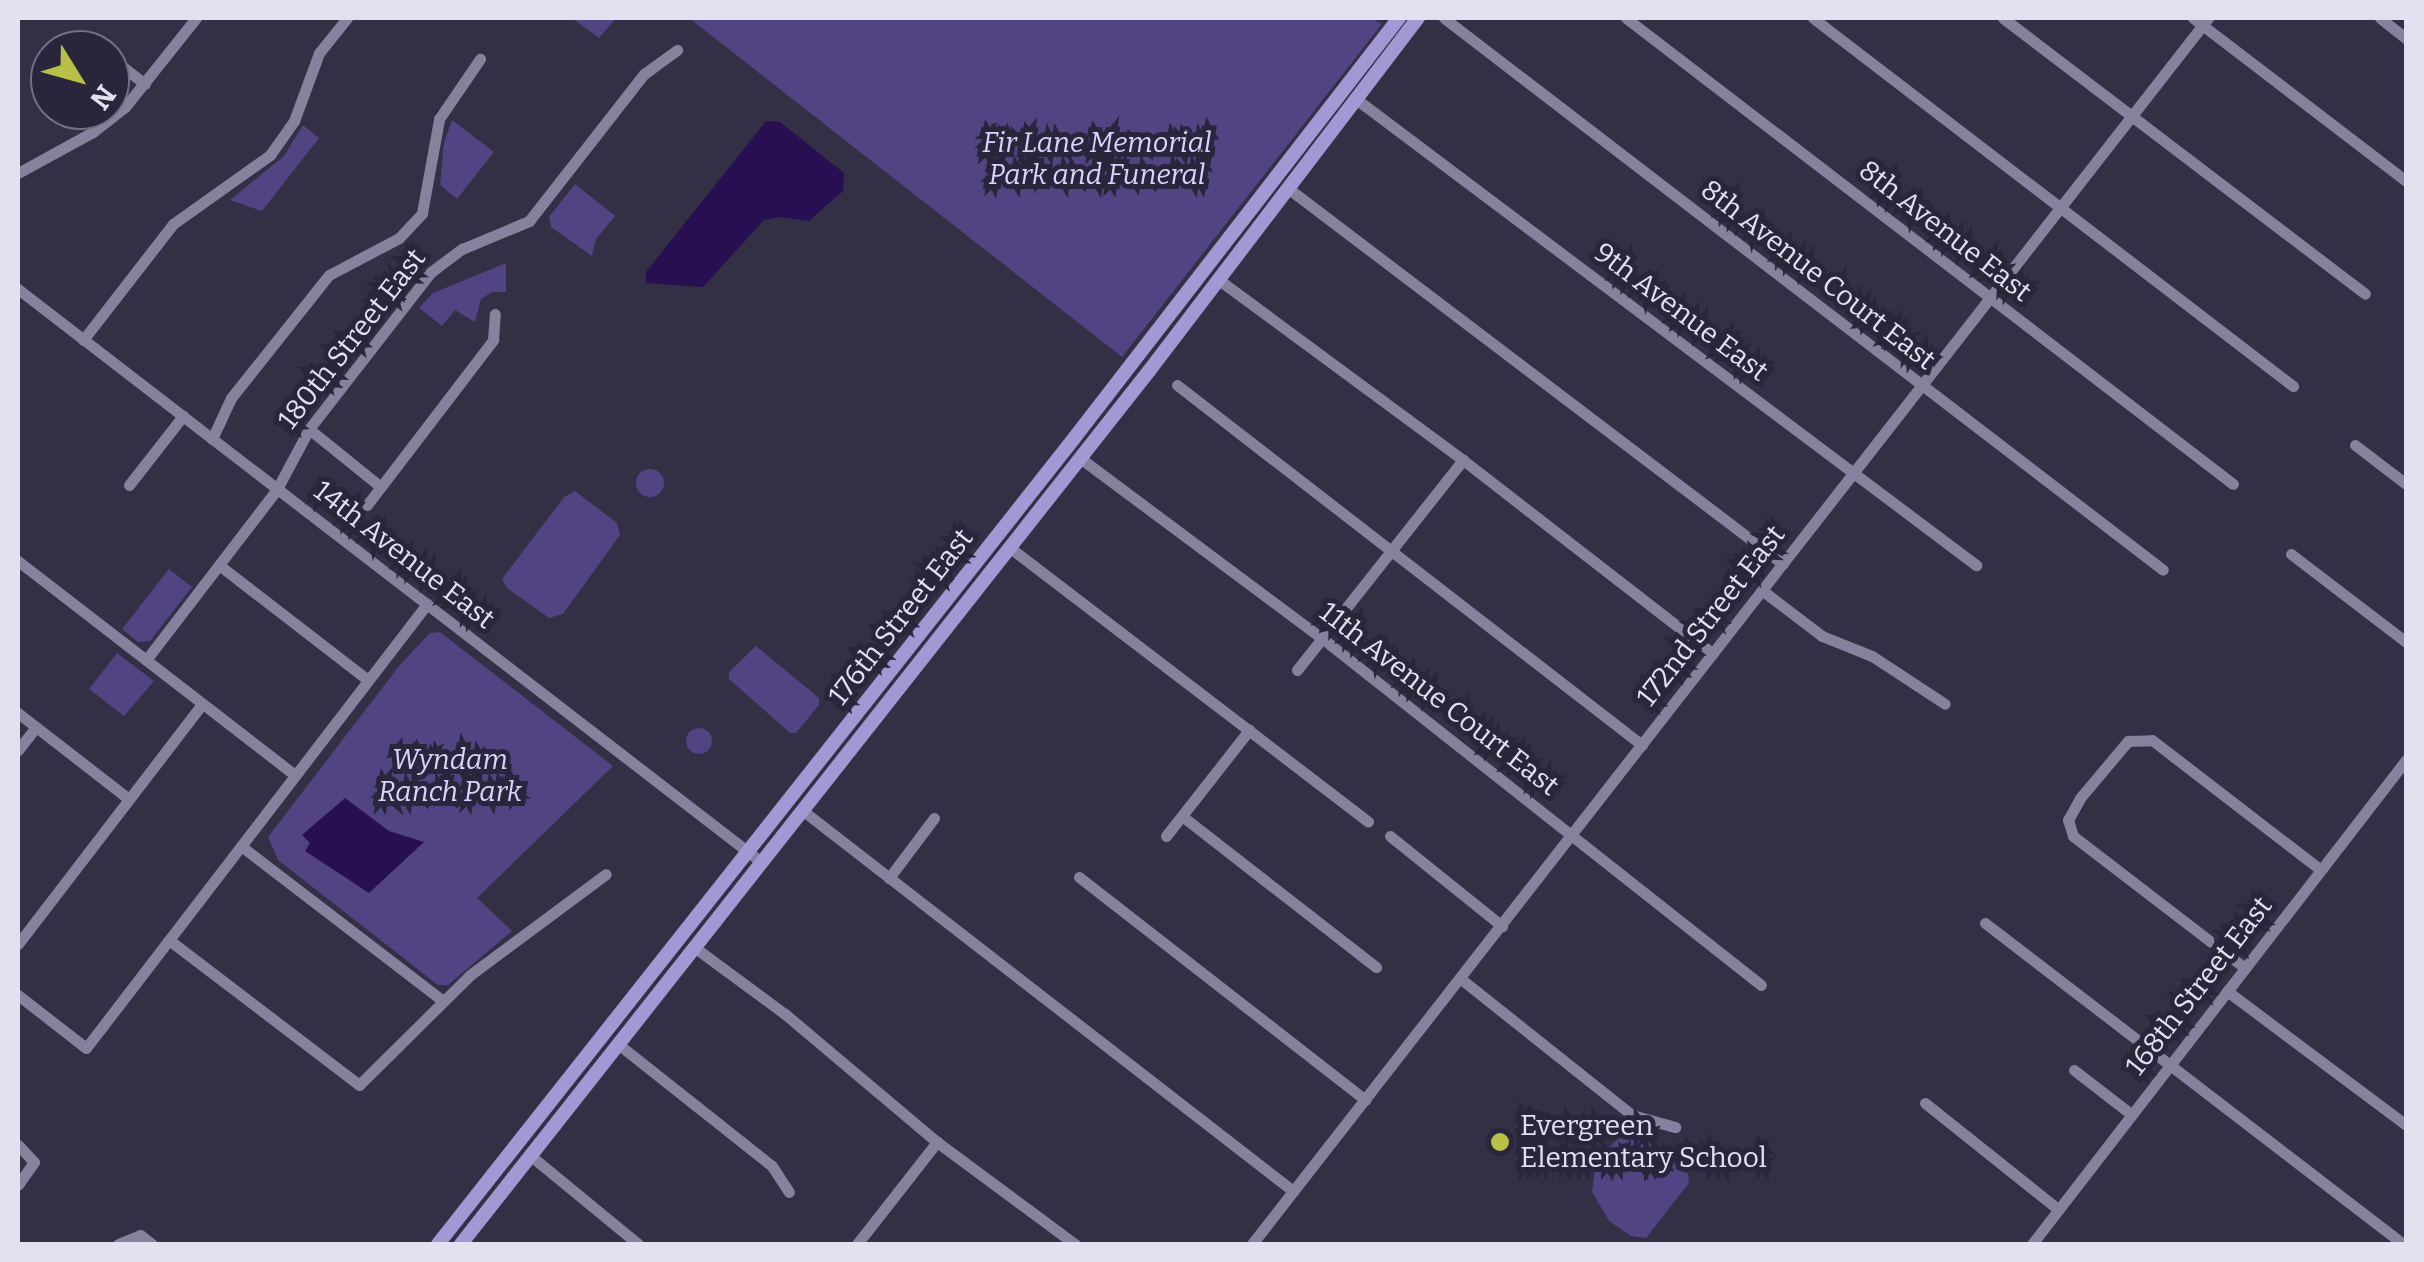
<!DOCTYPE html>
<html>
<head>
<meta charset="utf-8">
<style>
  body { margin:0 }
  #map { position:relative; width:2424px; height:1262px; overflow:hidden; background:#332f45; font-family:Bitter,serif }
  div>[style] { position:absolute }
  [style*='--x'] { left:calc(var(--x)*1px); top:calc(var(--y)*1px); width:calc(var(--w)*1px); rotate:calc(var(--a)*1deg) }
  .green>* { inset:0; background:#524382 }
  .round { border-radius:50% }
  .water>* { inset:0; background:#270f52 }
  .minor>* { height:11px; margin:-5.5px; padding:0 5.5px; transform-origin:5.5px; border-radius:5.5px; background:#86819c }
  .major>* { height:14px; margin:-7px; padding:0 7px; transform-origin:7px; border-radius:7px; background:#a397d4 }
  .dots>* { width:28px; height:28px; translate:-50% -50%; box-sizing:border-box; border:5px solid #29253a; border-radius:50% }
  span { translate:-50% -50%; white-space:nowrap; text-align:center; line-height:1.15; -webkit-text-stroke:10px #29253a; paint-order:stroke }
  .park-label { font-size:28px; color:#dad3fd; font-style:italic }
  .street-label { font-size:28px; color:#e3e1f0 }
  .poi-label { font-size:28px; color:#e3e1f0 }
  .left { translate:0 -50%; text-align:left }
  .frame { position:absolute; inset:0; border:20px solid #e3e1f0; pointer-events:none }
  .north { position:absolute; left:30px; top:30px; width:100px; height:100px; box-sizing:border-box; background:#29253a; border:2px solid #737083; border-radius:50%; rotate:127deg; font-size:28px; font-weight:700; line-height:40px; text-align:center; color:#e3e1f0 }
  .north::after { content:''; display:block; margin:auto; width:35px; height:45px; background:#b9c046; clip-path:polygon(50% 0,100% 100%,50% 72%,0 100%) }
</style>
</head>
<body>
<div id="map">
  <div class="green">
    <i style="clip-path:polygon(572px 18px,616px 18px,599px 38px)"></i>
    <i style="clip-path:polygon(689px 18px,1372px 18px,1382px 24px,1122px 357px)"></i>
    <i style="clip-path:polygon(452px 120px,494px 152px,457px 199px,440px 185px,444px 143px)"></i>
    <i style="clip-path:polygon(303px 125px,319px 138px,262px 211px,230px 200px,284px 156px)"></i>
    <i style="clip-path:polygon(575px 184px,615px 216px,596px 239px,592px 256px,551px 227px,549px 217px)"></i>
    <i style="clip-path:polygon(506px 263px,506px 292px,492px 292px,481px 299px,475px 322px,455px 310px,442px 326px,419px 308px,433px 293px)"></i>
    <i class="round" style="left:636px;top:469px;width:28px;height:28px"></i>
    <i style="clip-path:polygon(575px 491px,617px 523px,620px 535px,563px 614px,549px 618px,507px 588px,502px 579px,564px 497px)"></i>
    <i style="clip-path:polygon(169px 569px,192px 587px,150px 641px,138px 642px,122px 629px)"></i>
    <i style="clip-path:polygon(440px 632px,613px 766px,477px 898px,512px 931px,448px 985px,438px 985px,278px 860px,268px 837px,399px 666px,430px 633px)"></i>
    <i style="clip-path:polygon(756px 646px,819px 698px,819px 705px,796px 733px,790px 733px,729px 679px,729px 672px)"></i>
    <i style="clip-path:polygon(117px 653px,154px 681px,124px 716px,89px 689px)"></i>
    <i class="round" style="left:686px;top:728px;width:26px;height:26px"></i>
    <i style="clip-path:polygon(1624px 1133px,1636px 1133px,1688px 1174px,1689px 1183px,1646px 1238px,1631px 1236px,1609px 1221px,1592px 1192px,1596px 1160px)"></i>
  </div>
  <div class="water">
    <i style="clip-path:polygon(766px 121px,780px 122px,844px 173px,843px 191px,809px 221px,780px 217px,764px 220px,703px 287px,646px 283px,646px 272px)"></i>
    <i style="clip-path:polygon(345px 798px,389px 831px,424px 842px,369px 893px,305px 851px,310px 843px,302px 835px)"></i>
  </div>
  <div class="minor">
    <i style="--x:1444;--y:18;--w:906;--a:37.51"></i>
    <i style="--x:1626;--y:18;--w:765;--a:37.51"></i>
    <i style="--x:1813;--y:18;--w:605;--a:37.48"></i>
    <i style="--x:2003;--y:18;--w:455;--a:37.3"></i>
    <i style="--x:2193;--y:18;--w:268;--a:37.4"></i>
    <i style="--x:2380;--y:18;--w:33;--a:38"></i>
    <i style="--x:74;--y:50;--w:23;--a:0"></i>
    <i style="--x:110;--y:57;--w:44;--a:37.6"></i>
    <i style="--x:1356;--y:99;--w:776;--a:36.93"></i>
    <i style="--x:18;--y:173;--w:85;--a:-28.7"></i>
    <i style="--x:93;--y:132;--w:41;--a:-38"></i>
    <i style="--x:125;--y:107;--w:114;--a:-51.4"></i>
    <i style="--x:1289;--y:189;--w:620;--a:37.2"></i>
    <i style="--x:1219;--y:280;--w:303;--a:36.4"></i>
    <i style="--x:1463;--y:460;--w:316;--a:37.8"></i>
    <i style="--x:18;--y:289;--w:937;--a:37.63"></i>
    <i style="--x:83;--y:340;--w:147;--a:-52.2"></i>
    <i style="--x:173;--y:224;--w:119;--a:-35.4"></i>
    <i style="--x:270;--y:155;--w:42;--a:-54.8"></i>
    <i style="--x:294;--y:121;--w:72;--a:-69.8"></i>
    <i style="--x:319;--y:53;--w:45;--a:-51.3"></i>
    <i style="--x:1177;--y:385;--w:588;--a:37.75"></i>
    <i style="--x:309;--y:429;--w:92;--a:38.9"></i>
    <i style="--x:212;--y:439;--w:45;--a:-65.1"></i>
    <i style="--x:231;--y:398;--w:157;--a:-51.5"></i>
    <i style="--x:329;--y:275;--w:79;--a:-27.9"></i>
    <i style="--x:399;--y:238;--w:34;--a:-47"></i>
    <i style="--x:422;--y:213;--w:96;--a:-79.7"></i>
    <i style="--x:439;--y:119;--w:73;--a:-55.7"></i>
    <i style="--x:2355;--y:445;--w:64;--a:37.4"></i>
    <i style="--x:1080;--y:458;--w:303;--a:36.7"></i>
    <i style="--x:1323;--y:639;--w:558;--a:38.31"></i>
    <i style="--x:129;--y:485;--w:88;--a:-52"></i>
    <i style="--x:367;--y:505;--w:208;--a:-52.6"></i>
    <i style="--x:493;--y:340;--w:26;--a:-86"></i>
    <i style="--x:1009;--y:547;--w:452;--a:37.4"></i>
    <i style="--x:2291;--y:554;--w:145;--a:37.4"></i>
    <i style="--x:18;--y:561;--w:350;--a:37.7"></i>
    <i style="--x:219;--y:565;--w:188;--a:37.7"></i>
    <i style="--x:1763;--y:591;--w:74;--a:37.3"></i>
    <i style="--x:1822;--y:636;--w:54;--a:21.8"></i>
    <i style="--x:1872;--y:656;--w:87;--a:33.3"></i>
    <i style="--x:146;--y:660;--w:215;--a:-52.5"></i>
    <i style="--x:277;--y:489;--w:68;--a:-61.9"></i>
    <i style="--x:309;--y:429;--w:199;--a:-52.2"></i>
    <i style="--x:431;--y:272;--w:39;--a:-37"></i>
    <i style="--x:462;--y:249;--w:73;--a:-22.7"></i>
    <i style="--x:529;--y:221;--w:187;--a:-52"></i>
    <i style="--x:644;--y:74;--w:41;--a:-36"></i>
    <i style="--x:1297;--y:670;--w:268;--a:-51.7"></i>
    <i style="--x:18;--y:713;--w:140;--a:37.8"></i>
    <i style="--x:18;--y:750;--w:29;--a:-52"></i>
    <i style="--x:802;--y:810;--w:621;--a:37.81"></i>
    <i style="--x:1182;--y:816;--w:246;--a:37.9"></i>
    <i style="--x:1166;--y:836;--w:135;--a:-51.9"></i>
    <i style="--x:1390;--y:836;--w:144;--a:38.8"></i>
    <i style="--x:241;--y:846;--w:255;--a:37.5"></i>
    <i style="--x:1079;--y:877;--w:363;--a:37.9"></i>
    <i style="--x:889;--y:878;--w:75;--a:-53.1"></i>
    <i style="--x:1985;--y:923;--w:527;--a:37.52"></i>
    <i style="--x:169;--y:940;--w:239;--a:37.3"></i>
    <i style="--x:359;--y:1085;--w:156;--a:-44.7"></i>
    <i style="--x:470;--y:975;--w:169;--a:-36.6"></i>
    <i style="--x:18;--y:944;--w:302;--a:-52.5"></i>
    <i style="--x:694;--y:947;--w:113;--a:36.4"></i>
    <i style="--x:785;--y:1014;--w:199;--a:40.1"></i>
    <i style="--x:937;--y:1142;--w:172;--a:36.5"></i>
    <i style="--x:2245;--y:968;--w:217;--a:-142.5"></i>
    <i style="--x:2073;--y:836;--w:17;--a:-107"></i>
    <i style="--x:2068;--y:820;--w:25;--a:-61"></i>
    <i style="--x:2080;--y:798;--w:75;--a:-49.9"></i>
    <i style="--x:2128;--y:741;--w:24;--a:-2"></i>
    <i style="--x:2152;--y:740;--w:213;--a:37.6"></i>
    <i style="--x:1461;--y:979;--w:218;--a:38.5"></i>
    <i style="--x:1632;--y:1115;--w:45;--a:15.6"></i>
    <i style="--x:2227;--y:991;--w:224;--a:36.8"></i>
    <i style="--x:18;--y:995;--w:86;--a:37.9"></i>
    <i style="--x:86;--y:1048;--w:560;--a:-52.48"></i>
    <i style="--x:618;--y:1044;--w:196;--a:38.4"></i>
    <i style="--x:772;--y:1166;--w:31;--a:57"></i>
    <i style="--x:2074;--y:1070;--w:72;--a:37.7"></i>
    <i style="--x:1925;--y:1103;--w:171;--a:38.6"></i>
    <i style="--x:18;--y:1145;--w:23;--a:47"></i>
    <i style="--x:34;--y:1162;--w:28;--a:125"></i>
    <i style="--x:531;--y:1156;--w:139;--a:39.4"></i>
    <i style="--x:118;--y:1244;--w:24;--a:-22"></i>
    <i style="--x:140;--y:1235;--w:15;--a:37"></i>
    <i style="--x:857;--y:1244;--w:130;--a:-51.9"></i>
    <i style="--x:1252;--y:1244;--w:1555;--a:-52.05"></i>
    <i style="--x:2032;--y:1244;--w:612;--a:-52.31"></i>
  </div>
  <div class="major">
    <i style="--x:438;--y:1244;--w:1028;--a:-51.71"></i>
    <i style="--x:1075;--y:437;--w:530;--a:-52.29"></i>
    <i style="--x:461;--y:1244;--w:1112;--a:-51.76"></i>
    <i style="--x:1149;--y:371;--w:444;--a:-52.7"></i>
  </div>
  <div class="dots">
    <i style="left:1500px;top:1142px;background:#b9c046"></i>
  </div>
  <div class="park-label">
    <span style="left:1097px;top:159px">Fir Lane Memorial<br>Park and Funeral</span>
    <span style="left:450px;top:776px">Wyndam<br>Ranch Park</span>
  </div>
  <div class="street-label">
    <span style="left:1945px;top:231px;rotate:38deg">8th Avenue East</span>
    <span style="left:1818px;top:275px;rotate:38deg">8th Avenue Court East</span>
    <span style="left:1681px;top:312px;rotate:37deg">9th Avenue East</span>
    <span style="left:352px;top:339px;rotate:-52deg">180th Street East</span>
    <span style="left:404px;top:555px;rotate:38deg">14th Avenue East</span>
    <span style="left:1711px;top:616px;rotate:-52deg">172nd Street East</span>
    <span style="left:901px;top:617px;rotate:-52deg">176th Street East</span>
    <span style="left:1439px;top:699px;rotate:38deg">11th Avenue Court East</span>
    <span style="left:2199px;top:986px;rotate:-52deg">168th Street East</span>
  </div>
  <div class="poi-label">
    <span class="left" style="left:1520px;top:1142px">Evergreen<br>Elementary School</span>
  </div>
  <div class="frame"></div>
  <div class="north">N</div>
</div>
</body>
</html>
